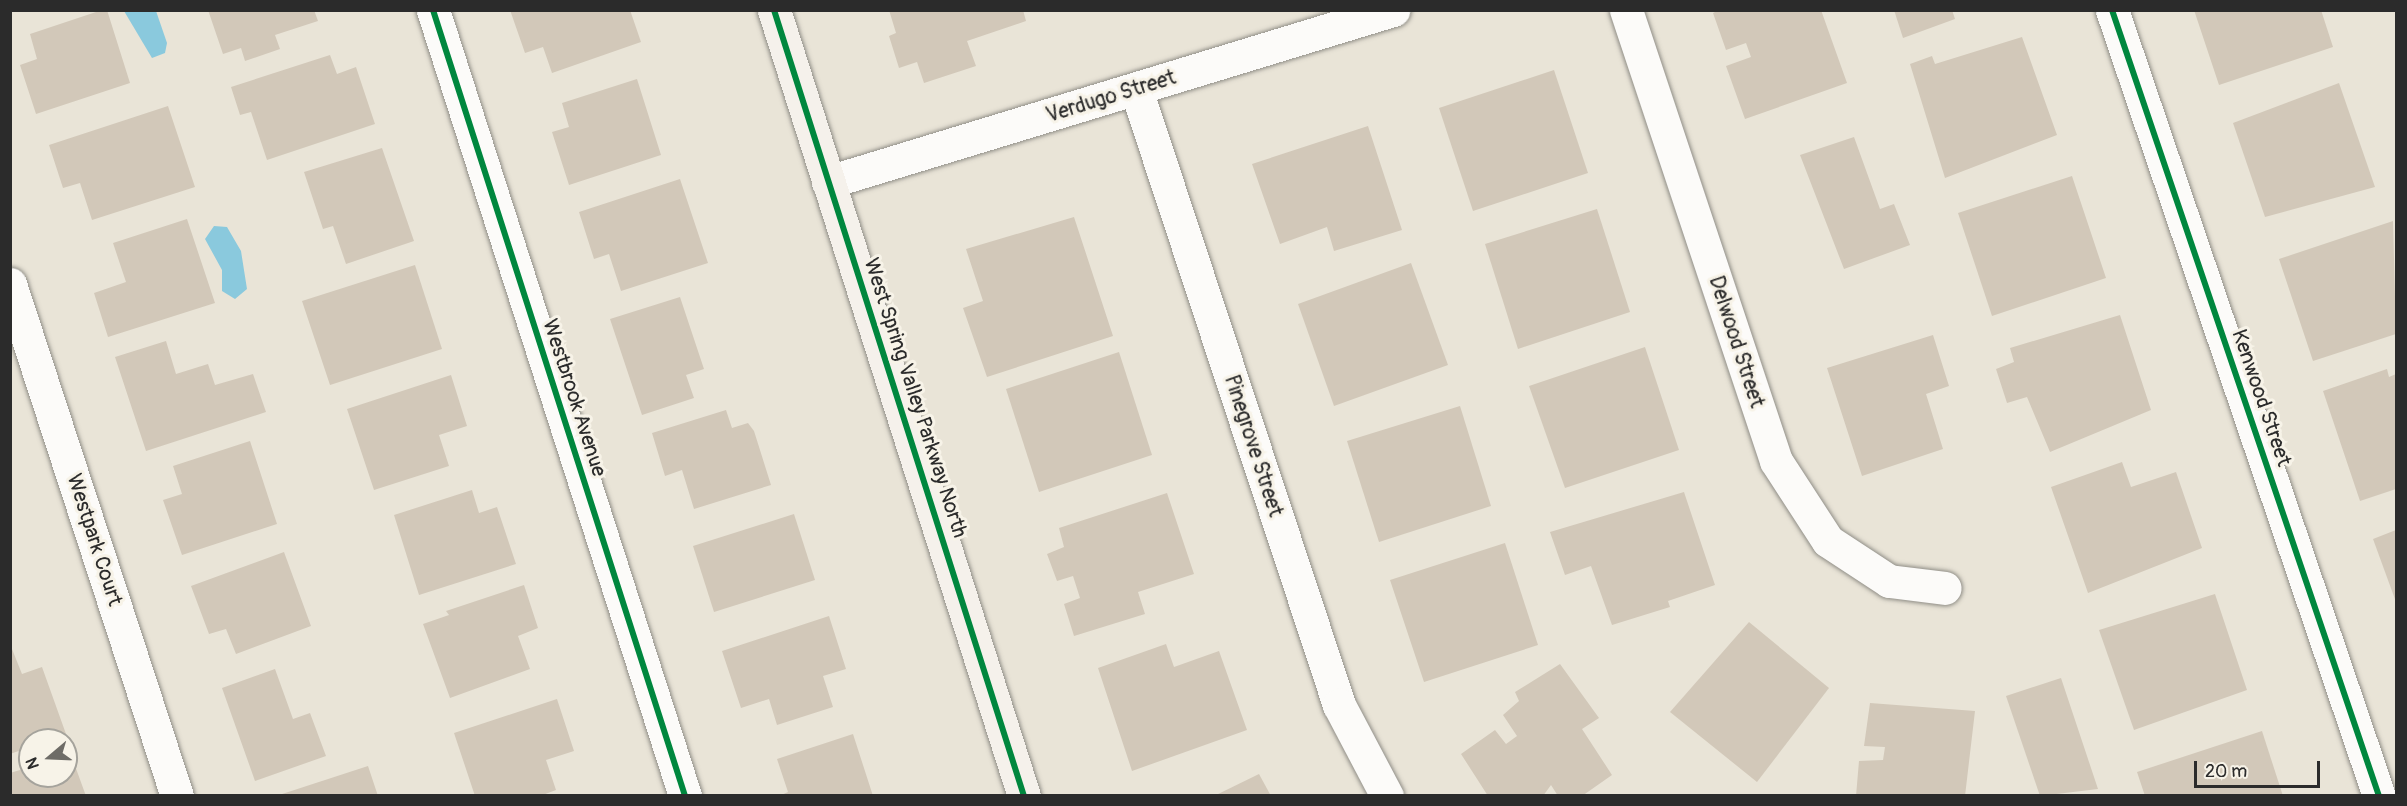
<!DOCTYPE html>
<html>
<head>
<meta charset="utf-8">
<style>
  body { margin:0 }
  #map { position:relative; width:2407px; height:806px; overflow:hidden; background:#e9e4d7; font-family:Pangolin,sans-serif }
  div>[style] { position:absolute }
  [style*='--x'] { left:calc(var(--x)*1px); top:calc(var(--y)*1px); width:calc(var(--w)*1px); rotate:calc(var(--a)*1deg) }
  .water>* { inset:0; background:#8ac9dd }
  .building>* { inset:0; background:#d2c8b9 }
  .roads { filter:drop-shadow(0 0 2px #908e87) drop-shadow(0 0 2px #908e87) }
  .street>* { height:33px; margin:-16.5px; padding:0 16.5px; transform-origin:16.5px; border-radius:16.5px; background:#fcfbf9 }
  .secondary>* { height:33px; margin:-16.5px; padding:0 16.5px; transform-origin:16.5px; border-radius:16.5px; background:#f5f1eb }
  .cycleway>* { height:6px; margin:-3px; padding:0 3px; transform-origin:3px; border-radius:3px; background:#00873e }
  span { translate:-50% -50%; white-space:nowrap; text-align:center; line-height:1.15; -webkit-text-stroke:6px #f7f3e8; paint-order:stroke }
  .street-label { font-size:21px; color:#2b2b2b }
  .frame { position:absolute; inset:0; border:12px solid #2b2b2b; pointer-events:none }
  .north { position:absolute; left:18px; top:728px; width:60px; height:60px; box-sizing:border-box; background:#f7f3e8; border:2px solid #a5a39c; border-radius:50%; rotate:251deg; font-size:16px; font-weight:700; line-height:24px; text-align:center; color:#2b2b2b }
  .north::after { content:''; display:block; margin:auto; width:21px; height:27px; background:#6e6c67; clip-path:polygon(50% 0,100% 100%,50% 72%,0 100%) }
  .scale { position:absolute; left:2194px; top:761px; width:126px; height:27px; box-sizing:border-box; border:3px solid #2b2b2b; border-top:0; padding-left:8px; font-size:18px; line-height:21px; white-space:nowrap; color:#2b2b2b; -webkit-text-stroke:4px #f7f3e8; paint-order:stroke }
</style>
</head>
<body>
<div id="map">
  <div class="water">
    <i style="clip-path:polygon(124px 11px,156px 11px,167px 43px,165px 53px,152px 58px)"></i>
    <i style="clip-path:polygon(214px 226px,227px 227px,241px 251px,247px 289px,235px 299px,222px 291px,222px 270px,205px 239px)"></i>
  </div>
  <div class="building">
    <i style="clip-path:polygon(102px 10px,107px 10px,130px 83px,36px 114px,20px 65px,37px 59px,30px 34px)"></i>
    <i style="clip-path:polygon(208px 10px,314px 10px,318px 21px,275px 35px,280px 49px,245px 61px,241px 48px,223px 54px)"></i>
    <i style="clip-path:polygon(510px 10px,630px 10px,641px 42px,552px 73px,543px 47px,525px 53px)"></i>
    <i style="clip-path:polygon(889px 10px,1023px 10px,1026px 21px,967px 41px,976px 66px,924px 83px,917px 62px,899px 68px,889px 36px,896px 33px)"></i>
    <i style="clip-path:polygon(1719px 10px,1821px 10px,1847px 83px,1745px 119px,1726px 66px,1751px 57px,1746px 43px,1726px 50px,1713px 13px)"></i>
    <i style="clip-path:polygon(1894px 10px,1952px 10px,1955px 19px,1903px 38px)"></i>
    <i style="clip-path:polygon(2194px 10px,2321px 10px,2333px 47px,2219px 85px)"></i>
    <i style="clip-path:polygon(2022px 37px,2057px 135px,1945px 178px,1910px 64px,1932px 56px,1935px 64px)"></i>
    <i style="clip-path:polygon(330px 55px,337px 74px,356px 67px,375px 124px,267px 160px,251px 112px,240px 115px,231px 87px)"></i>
    <i style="clip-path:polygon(1554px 70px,1588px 173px,1473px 211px,1439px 108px)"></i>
    <i style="clip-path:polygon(637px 79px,661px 155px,569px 185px,552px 132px,569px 127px,562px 103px)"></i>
    <i style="clip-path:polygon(2339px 83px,2375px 187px,2265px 217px,2233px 123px)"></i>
    <i style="clip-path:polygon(168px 106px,195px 187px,92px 220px,80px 183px,63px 188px,49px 145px)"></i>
    <i style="clip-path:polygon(1368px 126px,1402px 230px,1334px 251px,1327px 227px,1280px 244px,1252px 164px)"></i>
    <i style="clip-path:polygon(1854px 137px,1880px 209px,1894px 204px,1910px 245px,1844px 269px,1800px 155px)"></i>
    <i style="clip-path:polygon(382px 148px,414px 241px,346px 264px,333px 226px,323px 229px,304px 172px)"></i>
    <i style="clip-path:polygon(2072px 176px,2106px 278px,1992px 316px,1958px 213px)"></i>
    <i style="clip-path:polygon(680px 179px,708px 263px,621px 291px,609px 254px,594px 259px,579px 212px)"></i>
    <i style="clip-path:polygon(1597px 209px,1630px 312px,1518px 349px,1485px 244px)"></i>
    <i style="clip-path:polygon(1074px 217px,1113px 336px,987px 377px,963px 308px,983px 301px,966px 249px)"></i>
    <i style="clip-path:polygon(187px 219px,215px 303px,108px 337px,94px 293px,126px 282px,113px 243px)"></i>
    <i style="clip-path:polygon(2393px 221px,2396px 334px,2313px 361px,2279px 259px)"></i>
    <i style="clip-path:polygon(1411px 263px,1448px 365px,1334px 406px,1298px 304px)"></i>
    <i style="clip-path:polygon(415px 265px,442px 349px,330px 385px,302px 301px)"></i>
    <i style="clip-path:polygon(680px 297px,704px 369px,686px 375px,694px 398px,642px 415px,610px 319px)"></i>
    <i style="clip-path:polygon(2120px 315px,2151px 410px,2050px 452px,2027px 397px,2007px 403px,1996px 369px,2014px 362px,2010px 348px)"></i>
    <i style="clip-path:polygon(1933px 335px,1949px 386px,1926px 394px,1943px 449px,1862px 476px,1827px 368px)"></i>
    <i style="clip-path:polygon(166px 341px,176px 374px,208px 364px,215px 385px,253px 374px,266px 412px,146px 451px,115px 357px)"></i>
    <i style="clip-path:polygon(1645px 347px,1679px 450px,1565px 488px,1529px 386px)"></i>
    <i style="clip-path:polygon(1119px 352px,1152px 455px,1039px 492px,1006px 389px)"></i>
    <i style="clip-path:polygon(2387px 369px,2389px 377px,2396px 374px,2396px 489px,2360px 501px,2323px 391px)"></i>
    <i style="clip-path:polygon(451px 375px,467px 426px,439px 435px,449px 466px,374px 490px,347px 409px)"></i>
    <i style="clip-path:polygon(1460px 406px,1491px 506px,1379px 542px,1347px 441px)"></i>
    <i style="clip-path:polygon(726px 410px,732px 428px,748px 423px,754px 431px,771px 485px,694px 509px,682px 470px,665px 476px,652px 433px)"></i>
    <i style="clip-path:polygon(250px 441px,277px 524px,182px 555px,163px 500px,182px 494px,173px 466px)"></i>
    <i style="clip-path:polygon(2122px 462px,2131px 487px,2176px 472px,2202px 548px,2088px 593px,2051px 487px)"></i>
    <i style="clip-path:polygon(472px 490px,479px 513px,497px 507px,516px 564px,419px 595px,394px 515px)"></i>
    <i style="clip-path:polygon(1684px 492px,1715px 585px,1668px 601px,1670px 607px,1612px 625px,1591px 566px,1565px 575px,1550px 532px)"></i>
    <i style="clip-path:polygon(1167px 493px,1194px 574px,1138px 592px,1145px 614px,1074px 636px,1064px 604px,1080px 598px,1073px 576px,1057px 581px,1047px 554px,1064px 547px,1059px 528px)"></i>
    <i style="clip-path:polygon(794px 514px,815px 580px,714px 612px,693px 546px)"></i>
    <i style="clip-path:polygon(2396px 530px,2396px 602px,2373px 539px)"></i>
    <i style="clip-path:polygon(1505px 543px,1538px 645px,1424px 682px,1390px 580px)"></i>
    <i style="clip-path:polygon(284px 552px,311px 626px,236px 654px,226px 629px,209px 634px,191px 586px)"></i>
    <i style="clip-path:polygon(524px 585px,538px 628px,518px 636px,530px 669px,450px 698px,423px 624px,449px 615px,446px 611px)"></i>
    <i style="clip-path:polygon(2215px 594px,2247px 690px,2134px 730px,2099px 630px)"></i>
    <i style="clip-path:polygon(829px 616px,846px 669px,823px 676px,833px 707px,777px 725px,769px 699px,741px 708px,722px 651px)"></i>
    <i style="clip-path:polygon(1749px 622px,1829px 688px,1757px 782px,1670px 712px)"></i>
    <i style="clip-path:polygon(10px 644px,22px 674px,42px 667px,66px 734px,30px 740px,30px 747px,10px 754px)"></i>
    <i style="clip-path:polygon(1166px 644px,1174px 667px,1219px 651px,1247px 730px,1132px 771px,1098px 668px)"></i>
    <i style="clip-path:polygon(1560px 664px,1599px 718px,1582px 729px,1612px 775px,1582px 796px,1558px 796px,1551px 785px,1543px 796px,1488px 796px,1461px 754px,1495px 730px,1506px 744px,1517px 736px,1503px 715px,1519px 701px,1515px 692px)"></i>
    <i style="clip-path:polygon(275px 669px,293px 719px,310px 713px,326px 756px,255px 781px,222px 688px)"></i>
    <i style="clip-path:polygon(2061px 678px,2098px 789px,2040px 796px,2006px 696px)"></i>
    <i style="clip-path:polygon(557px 699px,574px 751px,546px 760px,556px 790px,540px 796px,475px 796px,454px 733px)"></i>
    <i style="clip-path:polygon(1870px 703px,1975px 711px,1965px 796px,1856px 796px,1859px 761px,1883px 760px,1885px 747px,1864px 746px)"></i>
    <i style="clip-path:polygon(2262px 731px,2283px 796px,2145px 796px,2137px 772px)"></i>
    <i style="clip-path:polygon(853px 734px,873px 796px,779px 796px,788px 792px,777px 759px)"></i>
    <i style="clip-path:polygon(70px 752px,86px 796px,10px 796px,10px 773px,30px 767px,30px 776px,66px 776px)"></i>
    <i style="clip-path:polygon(368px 766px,378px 796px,279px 796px,279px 795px)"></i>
    <i style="clip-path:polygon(1259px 774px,1271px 796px,1214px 796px)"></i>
  </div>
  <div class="roads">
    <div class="street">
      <i style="--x:433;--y:10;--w:825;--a:72.22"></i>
      <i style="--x:1626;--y:10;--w:475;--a:71.6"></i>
      <i style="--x:1776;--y:461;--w:95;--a:57"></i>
      <i style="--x:1828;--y:541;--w:73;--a:33.3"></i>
      <i style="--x:1889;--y:581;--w:56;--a:7.1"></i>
      <i style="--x:2112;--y:10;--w:830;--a:71.24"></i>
      <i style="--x:1136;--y:89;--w:649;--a:71.76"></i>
      <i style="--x:1339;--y:705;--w:103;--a:62.2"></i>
      <i style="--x:828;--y:182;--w:591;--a:-16.93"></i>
      <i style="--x:10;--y:284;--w:539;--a:71.94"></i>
    </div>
    <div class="secondary">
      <i style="--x:774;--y:10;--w:825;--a:72.36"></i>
    </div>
  </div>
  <div class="cycleway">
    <i style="--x:433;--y:10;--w:825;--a:72.22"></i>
    <i style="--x:774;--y:10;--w:825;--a:72.36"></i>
    <i style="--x:2112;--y:10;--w:830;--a:71.24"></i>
  </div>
  <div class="street-label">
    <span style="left:1111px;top:97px;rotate:-17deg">Verdugo Street</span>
    <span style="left:1736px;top:342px;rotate:72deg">Delwood Street</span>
    <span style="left:574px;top:398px;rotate:72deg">Westbrook Avenue</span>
    <span style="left:915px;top:398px;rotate:72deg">West Spring Valley Parkway North</span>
    <span style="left:2261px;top:398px;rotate:71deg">Kenwood Street</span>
    <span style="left:1253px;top:446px;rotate:72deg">Pinegrove Street</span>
    <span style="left:94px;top:540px;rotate:72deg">Westpark Court</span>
  </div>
  <div class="frame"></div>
  <div class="north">N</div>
  <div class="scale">20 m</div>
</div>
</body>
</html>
